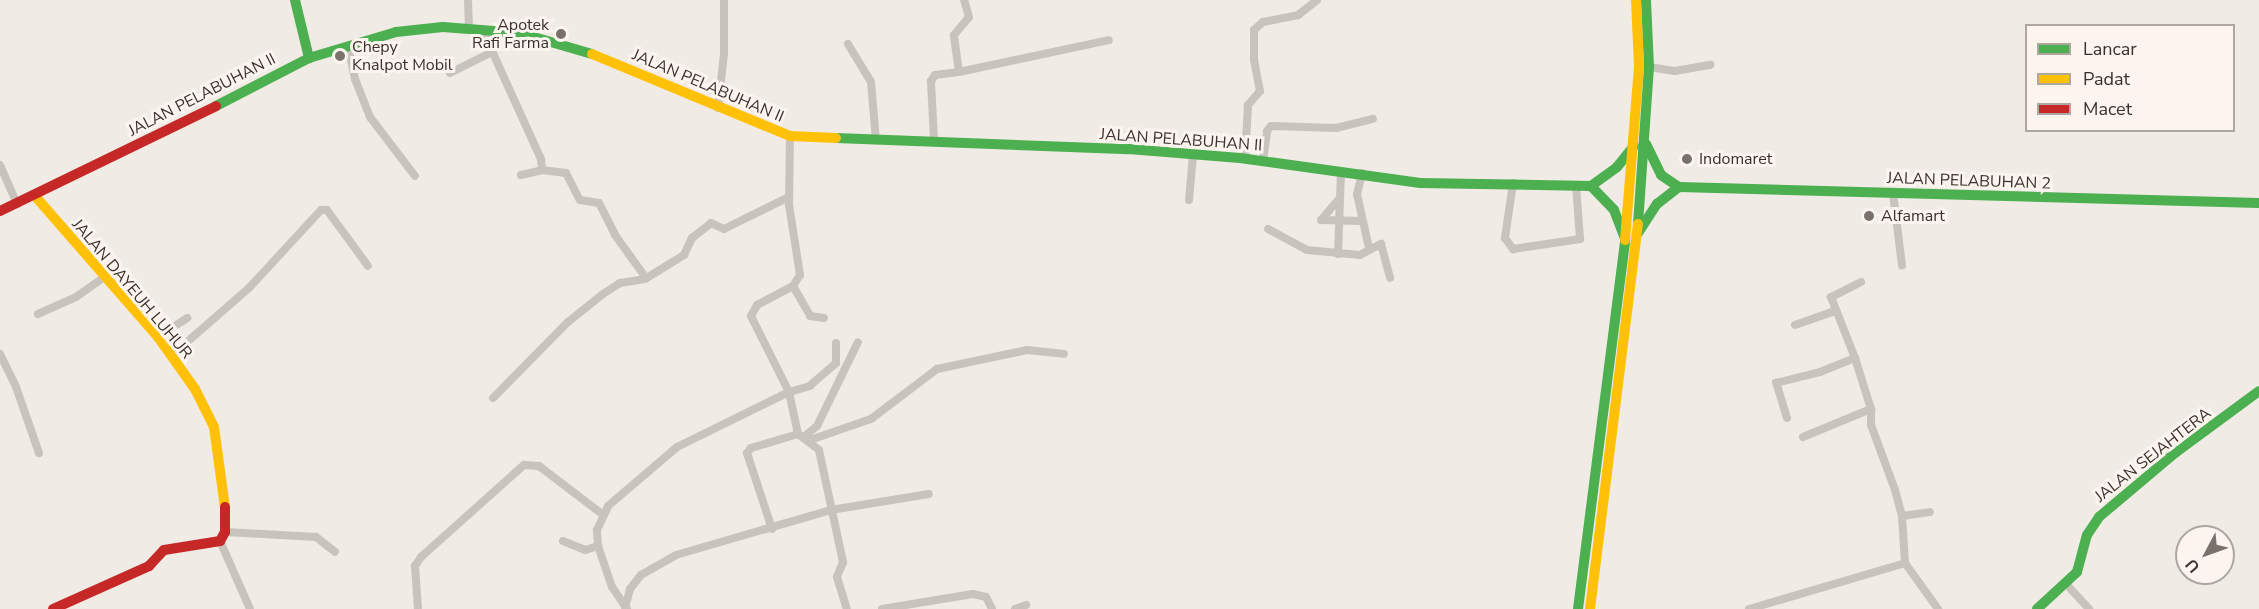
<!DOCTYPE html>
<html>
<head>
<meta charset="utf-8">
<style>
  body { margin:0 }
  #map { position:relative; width:2259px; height:609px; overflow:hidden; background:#f0ebe5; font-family:"Nunito Sans",sans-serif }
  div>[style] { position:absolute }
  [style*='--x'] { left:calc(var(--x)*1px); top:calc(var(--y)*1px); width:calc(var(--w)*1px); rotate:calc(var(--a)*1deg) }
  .street>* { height:8px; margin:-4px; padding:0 4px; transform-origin:4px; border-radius:4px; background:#c9c3be }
  .fast>* { height:10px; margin:-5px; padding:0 5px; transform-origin:5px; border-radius:5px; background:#4caf50 }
  .slow>* { height:10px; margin:-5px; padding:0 5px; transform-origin:5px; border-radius:5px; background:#ffc107 }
  .jam>* { height:10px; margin:-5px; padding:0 5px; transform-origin:5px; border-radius:5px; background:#c62828 }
  .dots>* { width:16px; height:16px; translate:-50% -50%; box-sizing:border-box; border:3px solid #fbf5ee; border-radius:50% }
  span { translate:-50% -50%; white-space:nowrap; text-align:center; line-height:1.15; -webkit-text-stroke:6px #fbf5ee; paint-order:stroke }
  .poi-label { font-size:16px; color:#3b302b }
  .right { translate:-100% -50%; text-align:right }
  .left { translate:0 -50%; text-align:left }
  .street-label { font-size:16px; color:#3b302b }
  .legend { position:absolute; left:2025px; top:24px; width:210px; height:108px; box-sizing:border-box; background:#fbf5ee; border:2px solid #aea6a0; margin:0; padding:8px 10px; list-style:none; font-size:18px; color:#3b302b }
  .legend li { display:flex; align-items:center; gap:12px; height:30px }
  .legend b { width:30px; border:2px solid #aea6a0 }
  .north { position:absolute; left:2175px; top:525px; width:60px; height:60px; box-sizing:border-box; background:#fbf5ee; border:2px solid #aea6a0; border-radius:50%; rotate:229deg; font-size:16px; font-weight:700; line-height:24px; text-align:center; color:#3b302b }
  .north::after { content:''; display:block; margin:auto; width:21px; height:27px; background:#7a716c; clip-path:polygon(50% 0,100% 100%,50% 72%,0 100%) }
</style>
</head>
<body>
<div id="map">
  <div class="street">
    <i style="--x:468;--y:0;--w:27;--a:88"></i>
    <i style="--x:482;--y:29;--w:143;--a:65.6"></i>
    <i style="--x:541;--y:159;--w:11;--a:85"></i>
    <i style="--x:848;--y:44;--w:44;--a:58.8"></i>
    <i style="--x:871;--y:82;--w:58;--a:85.1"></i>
    <i style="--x:348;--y:46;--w:34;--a:78"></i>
    <i style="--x:355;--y:79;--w:41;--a:68.5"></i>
    <i style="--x:370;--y:117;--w:74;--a:52.7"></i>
    <i style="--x:1649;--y:67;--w:26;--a:9"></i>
    <i style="--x:1675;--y:71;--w:36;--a:-10"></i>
    <i style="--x:959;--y:72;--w:153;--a:-12"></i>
    <i style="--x:450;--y:73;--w:47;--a:-26.6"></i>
    <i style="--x:718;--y:108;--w:54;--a:-83.7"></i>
    <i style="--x:724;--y:54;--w:53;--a:-90"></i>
    <i style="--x:934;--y:139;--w:58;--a:-93"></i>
    <i style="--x:931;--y:81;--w:7;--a:-56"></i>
    <i style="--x:935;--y:75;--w:24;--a:-7"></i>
    <i style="--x:959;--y:72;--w:37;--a:-98"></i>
    <i style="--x:954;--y:35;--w:23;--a:-50"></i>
    <i style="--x:969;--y:17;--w:18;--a:-106"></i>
    <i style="--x:1245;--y:159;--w:54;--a:-86.8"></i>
    <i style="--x:1248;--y:105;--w:18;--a:-49"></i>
    <i style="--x:1260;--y:91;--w:32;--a:-101"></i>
    <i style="--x:1254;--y:60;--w:30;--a:-90"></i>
    <i style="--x:1254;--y:30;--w:12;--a:-42"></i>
    <i style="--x:1263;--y:22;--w:36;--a:-11"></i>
    <i style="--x:1298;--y:15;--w:24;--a:-38"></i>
    <i style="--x:1263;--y:161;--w:30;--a:-82"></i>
    <i style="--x:1267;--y:131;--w:6;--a:-51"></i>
    <i style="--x:1271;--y:126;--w:65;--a:1.8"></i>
    <i style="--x:1336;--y:128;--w:38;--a:-14"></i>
    <i style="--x:0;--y:165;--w:43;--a:66.4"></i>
    <i style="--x:1362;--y:173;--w:22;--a:103"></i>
    <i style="--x:1357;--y:194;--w:55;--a:77.5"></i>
    <i style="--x:521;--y:175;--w:22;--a:-13"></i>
    <i style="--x:542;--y:170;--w:24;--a:7"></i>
    <i style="--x:566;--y:173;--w:30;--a:63"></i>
    <i style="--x:580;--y:200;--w:19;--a:9"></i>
    <i style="--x:599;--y:203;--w:36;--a:63"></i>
    <i style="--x:615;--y:235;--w:53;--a:54.2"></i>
    <i style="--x:1513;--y:183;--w:56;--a:98.3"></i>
    <i style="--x:1505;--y:238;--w:14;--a:54"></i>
    <i style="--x:1513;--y:249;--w:68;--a:-8.5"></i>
    <i style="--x:1580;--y:239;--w:54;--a:-94.2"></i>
    <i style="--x:1893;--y:193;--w:73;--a:82.9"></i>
    <i style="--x:1189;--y:200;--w:45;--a:-84.9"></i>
    <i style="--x:1338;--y:200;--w:26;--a:130"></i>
    <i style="--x:1321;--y:220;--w:40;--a:1.4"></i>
    <i style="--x:1268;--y:229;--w:44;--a:28.3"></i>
    <i style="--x:1307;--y:250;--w:53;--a:5.4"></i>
    <i style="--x:1360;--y:255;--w:24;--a:-28"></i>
    <i style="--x:1381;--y:244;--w:35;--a:75"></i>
    <i style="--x:1338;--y:254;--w:82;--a:-87.9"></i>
    <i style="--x:1861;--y:282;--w:34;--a:153"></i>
    <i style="--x:1831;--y:297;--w:66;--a:68.5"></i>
    <i style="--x:1855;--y:358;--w:53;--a:72.6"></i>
    <i style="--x:1871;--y:409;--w:16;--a:90"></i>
    <i style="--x:1871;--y:425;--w:69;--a:69.7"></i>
    <i style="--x:1895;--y:490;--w:27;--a:75"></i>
    <i style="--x:1902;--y:516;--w:47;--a:86.3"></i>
    <i style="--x:793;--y:286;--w:34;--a:60"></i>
    <i style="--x:810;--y:316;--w:14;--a:8"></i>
    <i style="--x:38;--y:314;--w:42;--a:-24.1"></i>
    <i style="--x:76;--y:297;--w:33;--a:-35"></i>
    <i style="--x:1795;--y:325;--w:42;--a:-19.3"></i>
    <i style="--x:158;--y:337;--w:35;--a:-33"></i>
    <i style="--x:836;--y:343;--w:20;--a:90"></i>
    <i style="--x:836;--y:363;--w:35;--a:139"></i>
    <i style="--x:810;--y:386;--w:22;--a:164"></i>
    <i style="--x:789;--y:392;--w:43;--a:77.9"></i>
    <i style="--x:798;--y:434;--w:26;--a:37"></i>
    <i style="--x:819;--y:450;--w:115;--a:77.9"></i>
    <i style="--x:843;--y:562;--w:16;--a:112"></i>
    <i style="--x:837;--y:577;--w:34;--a:73"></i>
    <i style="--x:0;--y:354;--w:37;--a:64"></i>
    <i style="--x:16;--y:387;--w:70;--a:70.8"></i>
    <i style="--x:171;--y:356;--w:103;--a:-41.1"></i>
    <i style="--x:249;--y:288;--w:106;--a:-47.3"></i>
    <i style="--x:321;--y:210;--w:6;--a:0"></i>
    <i style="--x:327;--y:210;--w:69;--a:53.8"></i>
    <i style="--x:493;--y:398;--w:107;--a:-45.4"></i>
    <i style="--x:568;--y:322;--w:45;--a:-38.7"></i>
    <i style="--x:603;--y:294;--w:20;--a:-33"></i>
    <i style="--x:620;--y:283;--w:25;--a:-9"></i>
    <i style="--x:645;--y:279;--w:46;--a:-31.6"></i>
    <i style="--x:684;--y:255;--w:19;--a:-65"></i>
    <i style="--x:692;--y:238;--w:24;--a:-38"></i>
    <i style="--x:711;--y:223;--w:14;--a:25"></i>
    <i style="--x:724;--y:229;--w:72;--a:-26.2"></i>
    <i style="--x:1787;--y:418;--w:37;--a:-107"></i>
    <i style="--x:1776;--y:383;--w:45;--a:-14"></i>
    <i style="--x:1820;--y:372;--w:38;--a:-22"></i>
    <i style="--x:805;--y:436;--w:16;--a:-40"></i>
    <i style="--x:817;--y:426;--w:93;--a:-64"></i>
    <i style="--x:1803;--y:437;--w:74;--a:-22.4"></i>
    <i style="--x:810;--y:440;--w:65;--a:-19"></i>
    <i style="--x:871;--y:419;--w:83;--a:-37.1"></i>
    <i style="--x:937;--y:369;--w:92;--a:-11.9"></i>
    <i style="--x:1027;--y:350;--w:37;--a:6"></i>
    <i style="--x:1902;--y:516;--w:28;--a:-8"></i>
    <i style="--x:772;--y:529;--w:80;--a:-108.2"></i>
    <i style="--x:747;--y:453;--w:6;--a:-51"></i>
    <i style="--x:751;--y:448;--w:49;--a:-16.6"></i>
    <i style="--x:225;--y:532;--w:91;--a:3.1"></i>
    <i style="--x:316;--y:537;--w:24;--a:38"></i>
    <i style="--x:220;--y:541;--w:74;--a:66.2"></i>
    <i style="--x:563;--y:541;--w:24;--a:22"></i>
    <i style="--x:585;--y:550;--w:14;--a:-17"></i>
    <i style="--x:2066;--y:584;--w:34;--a:47"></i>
    <i style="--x:625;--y:607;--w:19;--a:-74"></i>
    <i style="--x:630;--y:589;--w:18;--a:-52"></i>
    <i style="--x:641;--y:575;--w:40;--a:-29.7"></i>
    <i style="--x:676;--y:555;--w:161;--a:-16.2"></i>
    <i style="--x:831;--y:510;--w:99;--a:-9.3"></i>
    <i style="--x:418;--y:609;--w:43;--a:-94"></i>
    <i style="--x:415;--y:566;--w:11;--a:-56"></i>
    <i style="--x:421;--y:557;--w:138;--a:-41.8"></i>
    <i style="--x:524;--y:465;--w:15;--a:4"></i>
    <i style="--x:539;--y:466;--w:79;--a:37.3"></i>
    <i style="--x:627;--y:609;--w:27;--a:-124"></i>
    <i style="--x:612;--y:587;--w:43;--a:-108.9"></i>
    <i style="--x:598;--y:546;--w:16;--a:-94"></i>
    <i style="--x:597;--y:530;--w:26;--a:-65"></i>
    <i style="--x:608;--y:506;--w:91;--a:-40.5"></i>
    <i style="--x:677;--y:447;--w:125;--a:-26.2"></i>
    <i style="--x:789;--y:392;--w:85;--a:-116.6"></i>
    <i style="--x:751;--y:316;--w:13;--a:-61"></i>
    <i style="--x:757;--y:305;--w:41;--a:-27.8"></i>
    <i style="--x:793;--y:286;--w:13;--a:-58"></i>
    <i style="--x:800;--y:275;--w:71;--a:-98.9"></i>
    <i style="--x:789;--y:205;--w:69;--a:-89.2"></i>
    <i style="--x:882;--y:609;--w:92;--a:-9.4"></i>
    <i style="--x:973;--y:594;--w:13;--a:13"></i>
    <i style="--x:986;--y:597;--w:13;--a:63"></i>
    <i style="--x:1015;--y:609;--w:12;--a:-20"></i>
    <i style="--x:1749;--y:609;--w:163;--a:-16.4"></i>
    <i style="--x:1905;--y:563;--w:57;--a:54.3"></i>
  </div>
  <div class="fast">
    <i style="--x:295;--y:0;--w:60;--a:76.4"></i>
    <i style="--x:216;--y:106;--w:105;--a:-27.3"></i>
    <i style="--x:309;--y:58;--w:91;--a:-16.6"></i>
    <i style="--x:396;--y:32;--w:47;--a:-6.1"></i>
    <i style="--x:443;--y:27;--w:77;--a:4.5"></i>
    <i style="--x:520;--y:33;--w:75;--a:16.3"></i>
    <i style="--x:836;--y:138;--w:293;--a:2.2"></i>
    <i style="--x:1129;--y:149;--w:111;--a:4.6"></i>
    <i style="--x:1240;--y:158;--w:182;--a:7.9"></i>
    <i style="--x:1420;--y:183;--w:171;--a:1"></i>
    <i style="--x:1646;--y:144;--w:34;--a:64"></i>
    <i style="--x:1661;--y:175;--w:22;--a:34"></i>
    <i style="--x:1679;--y:187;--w:580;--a:1.58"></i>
    <i style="--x:1591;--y:186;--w:33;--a:46"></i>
    <i style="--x:1614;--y:210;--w:30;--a:69"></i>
    <i style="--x:1591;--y:186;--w:32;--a:-36"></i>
    <i style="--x:1617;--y:167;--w:27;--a:-51"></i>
    <i style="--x:1638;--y:224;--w:157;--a:-86"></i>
    <i style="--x:1649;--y:67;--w:67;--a:-92.6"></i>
    <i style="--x:1638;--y:233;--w:35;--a:-57"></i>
    <i style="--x:1657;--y:204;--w:28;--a:-38"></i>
    <i style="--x:1578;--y:609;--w:372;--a:-82.7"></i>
    <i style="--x:2037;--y:609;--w:54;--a:-42.8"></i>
    <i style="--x:2077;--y:572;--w:38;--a:-75"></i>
    <i style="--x:2087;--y:535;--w:22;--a:-56"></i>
    <i style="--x:2099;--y:517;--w:99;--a:-40.1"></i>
    <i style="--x:2175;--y:453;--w:104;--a:-36.4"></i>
  </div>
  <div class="slow">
    <i style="--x:592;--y:54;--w:214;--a:22.5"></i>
    <i style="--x:790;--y:136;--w:46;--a:2.5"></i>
    <i style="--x:35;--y:196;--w:187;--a:48.9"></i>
    <i style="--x:158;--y:337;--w:64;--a:54.6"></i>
    <i style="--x:195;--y:389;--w:42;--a:63.4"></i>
    <i style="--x:214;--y:427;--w:81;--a:82.2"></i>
    <i style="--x:1625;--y:240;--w:175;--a:-85.4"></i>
    <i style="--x:1639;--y:66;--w:66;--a:-92.6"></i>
    <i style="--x:1590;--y:609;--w:388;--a:-82.9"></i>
  </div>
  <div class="jam">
    <i style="--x:0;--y:211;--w:240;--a:-25.9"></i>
    <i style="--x:53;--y:609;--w:105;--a:-24.1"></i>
    <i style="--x:149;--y:566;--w:22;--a:-47"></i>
    <i style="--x:164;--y:550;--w:57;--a:-9.1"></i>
    <i style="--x:220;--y:541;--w:10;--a:-61"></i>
    <i style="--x:225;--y:532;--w:25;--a:-90"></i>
  </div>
  <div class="dots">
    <i style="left:561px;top:34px;background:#7a716c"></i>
    <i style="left:340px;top:56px;background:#7a716c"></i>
    <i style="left:1687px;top:159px;background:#7a716c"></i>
    <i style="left:1869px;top:216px;background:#7a716c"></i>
  </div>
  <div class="poi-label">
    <span class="right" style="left:549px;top:34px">Apotek<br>Rafi Farma</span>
    <span class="left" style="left:352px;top:56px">Chepy<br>Knalpot Mobil</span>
    <span class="left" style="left:1699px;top:159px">Indomaret</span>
    <span class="left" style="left:1881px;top:216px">Alfamart</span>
  </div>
  <div class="street-label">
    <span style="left:708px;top:86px;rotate:23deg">JALAN PELABUHAN II</span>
    <span style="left:202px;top:95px;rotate:-27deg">JALAN PELABUHAN II</span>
    <span style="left:1181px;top:140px;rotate:4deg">JALAN PELABUHAN II</span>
    <span style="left:1969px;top:181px;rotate:2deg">JALAN PELABUHAN 2</span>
    <span style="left:132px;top:289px;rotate:50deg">JALAN DAYEUH LUHUR</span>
    <span style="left:2153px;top:455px;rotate:-38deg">JALAN SEJAHTERA</span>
  </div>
  <ul class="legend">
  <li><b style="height:8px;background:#4caf50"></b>Lancar</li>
  <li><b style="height:8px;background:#ffc107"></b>Padat</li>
  <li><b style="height:8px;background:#c62828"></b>Macet</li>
  </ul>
  <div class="north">U</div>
</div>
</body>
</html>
